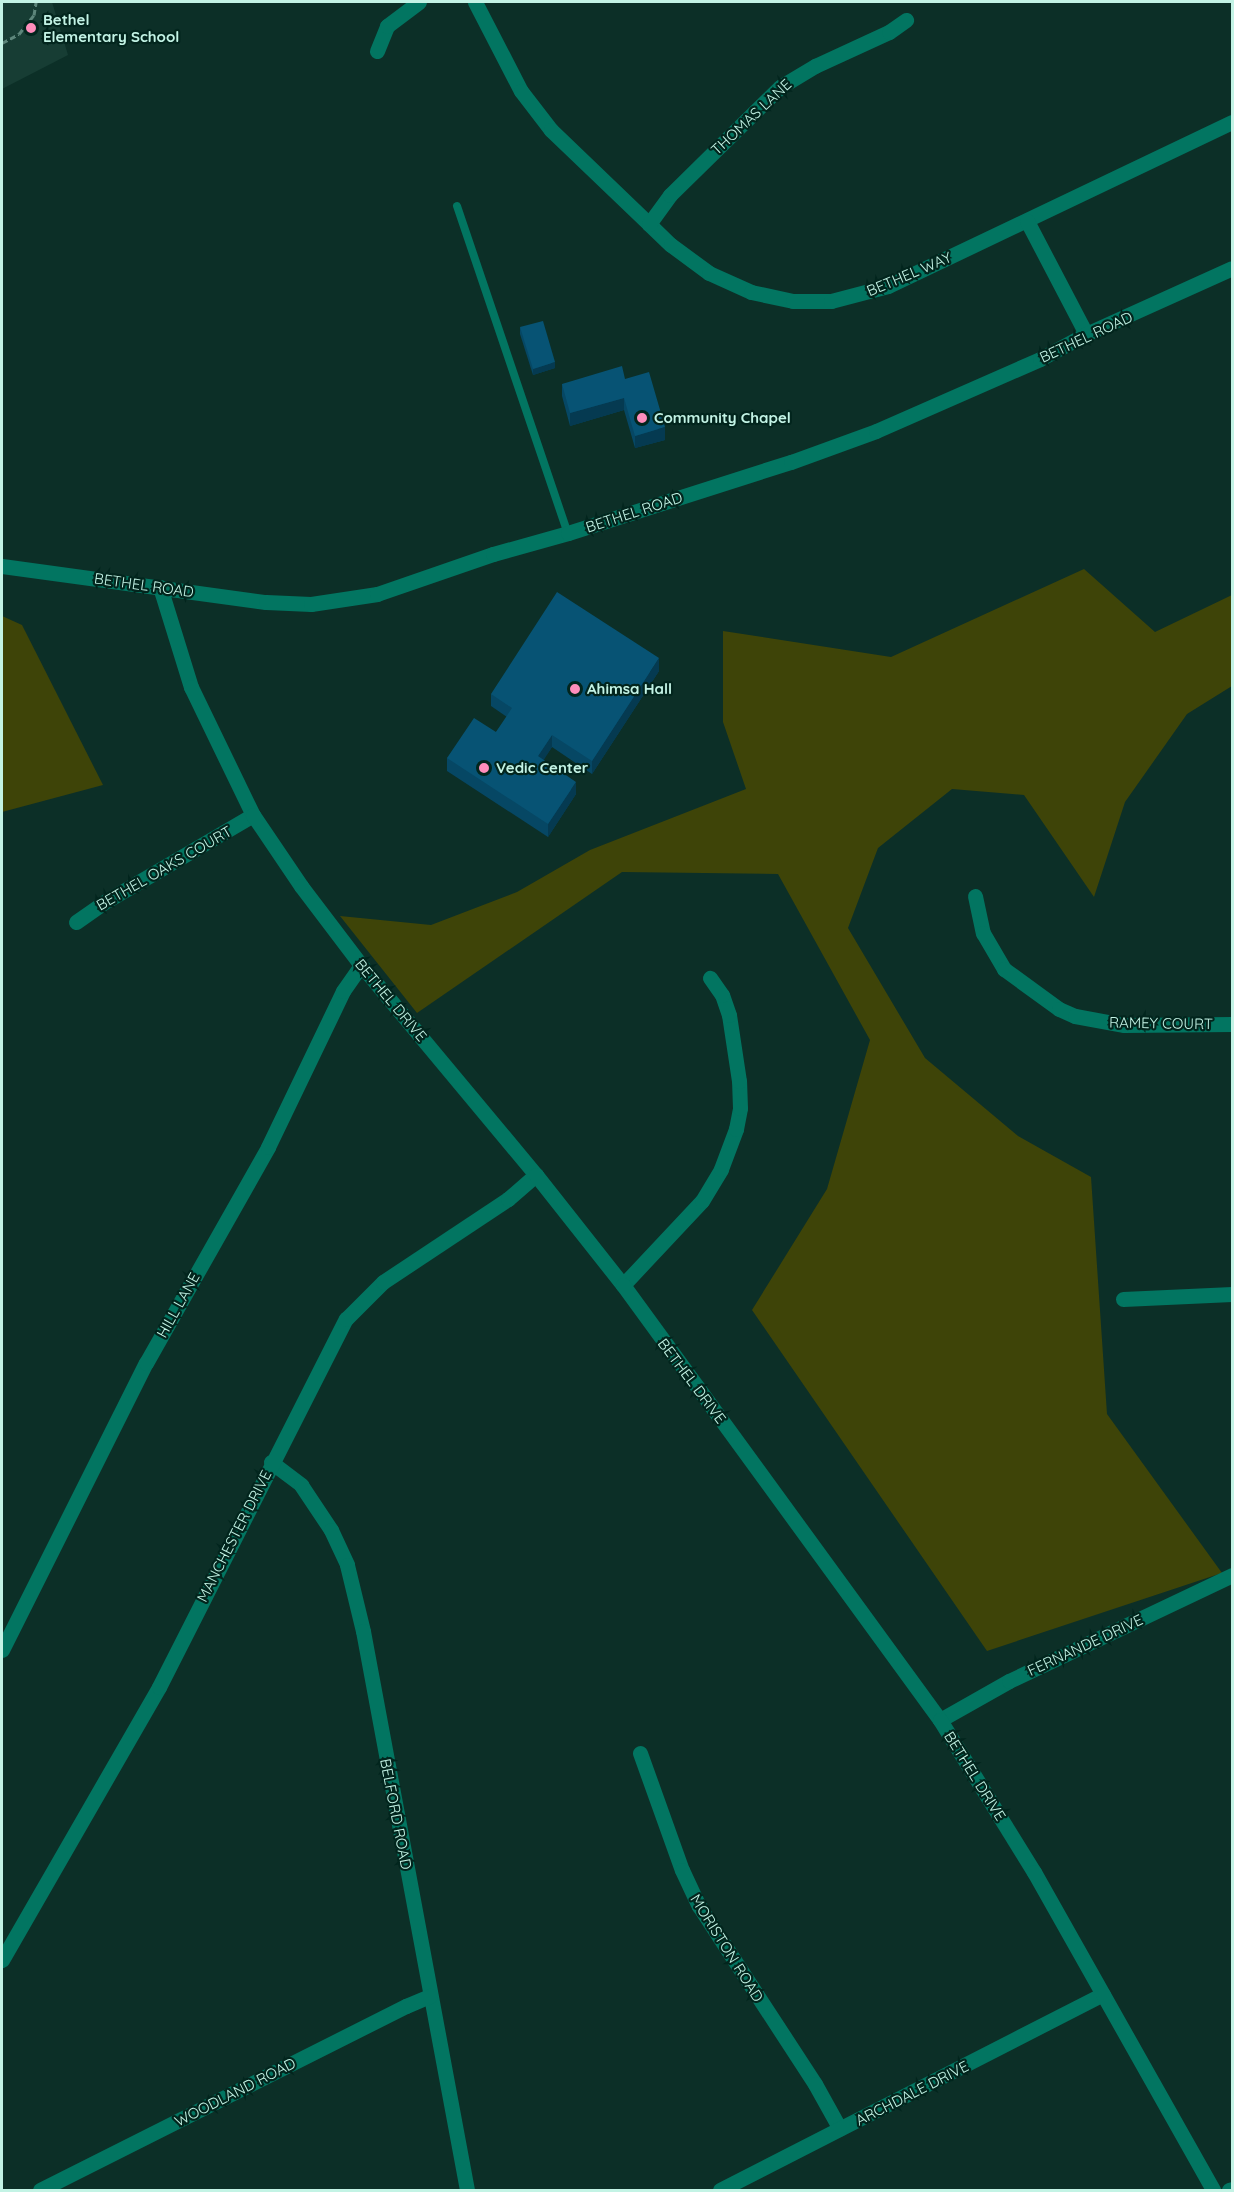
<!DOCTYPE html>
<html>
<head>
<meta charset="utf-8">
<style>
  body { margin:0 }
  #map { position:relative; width:1234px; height:2192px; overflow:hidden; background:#0c2f27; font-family:Quicksand,sans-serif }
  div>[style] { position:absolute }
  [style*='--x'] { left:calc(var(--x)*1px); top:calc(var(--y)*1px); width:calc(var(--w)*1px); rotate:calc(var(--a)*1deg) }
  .built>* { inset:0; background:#173d34 }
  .green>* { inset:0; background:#3e4408 }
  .path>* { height:3px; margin-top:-1.5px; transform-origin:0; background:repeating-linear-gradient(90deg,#5d867b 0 6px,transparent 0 9px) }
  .service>* { height:8px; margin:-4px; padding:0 4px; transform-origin:4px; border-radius:4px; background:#027561 }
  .minor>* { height:15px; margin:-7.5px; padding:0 7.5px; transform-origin:7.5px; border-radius:7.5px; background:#027561 }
  .tertiary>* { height:15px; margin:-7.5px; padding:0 7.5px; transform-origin:7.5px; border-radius:7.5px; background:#027561 }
  .wall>* { inset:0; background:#064764 }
  .shaded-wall>* { inset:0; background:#053a51 }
  .building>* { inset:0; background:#075374 }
  .dots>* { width:16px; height:16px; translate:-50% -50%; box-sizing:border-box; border:3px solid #02251d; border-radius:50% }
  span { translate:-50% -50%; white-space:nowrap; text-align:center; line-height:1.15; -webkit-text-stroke:4.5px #02251d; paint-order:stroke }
  .poi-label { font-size:15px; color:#c3f3e5; font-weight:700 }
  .left { translate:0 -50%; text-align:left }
  .street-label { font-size:15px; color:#c3f3e5 }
  .frame { position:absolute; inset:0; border:3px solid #c3f3e5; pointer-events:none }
</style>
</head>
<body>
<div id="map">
  <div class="built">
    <i style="clip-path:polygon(2px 2px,52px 2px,68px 55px,2px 89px)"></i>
  </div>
  <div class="green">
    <i style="clip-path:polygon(1084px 569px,1155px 632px,1232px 595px,1232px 686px,1187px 714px,1125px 802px,1094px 897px,1024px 795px,952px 789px,878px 848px,848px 928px,925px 1058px,1018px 1136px,1091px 1177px,1107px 1414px,1222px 1573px,987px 1651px,752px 1310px,827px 1189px,870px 1040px,778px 874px,622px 872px,417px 1013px,340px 916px,431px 925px,517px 892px,590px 850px,746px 789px,723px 722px,723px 631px,891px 657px)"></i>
    <i style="clip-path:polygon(2px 616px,22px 625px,103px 785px,2px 812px)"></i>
  </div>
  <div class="path">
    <i style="--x:2;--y:43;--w:19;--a:-28"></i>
    <i style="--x:19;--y:34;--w:24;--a:-52"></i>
    <i style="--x:34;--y:15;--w:13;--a:-81"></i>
  </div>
  <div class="service">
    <i style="--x:457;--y:206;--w:345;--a:71.3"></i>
  </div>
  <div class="minor">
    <i style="--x:475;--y:2;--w:100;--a:62.7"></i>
    <i style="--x:521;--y:91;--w:49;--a:52.4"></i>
    <i style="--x:551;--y:130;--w:136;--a:43.8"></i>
    <i style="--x:649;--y:224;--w:30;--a:44"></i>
    <i style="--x:671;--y:245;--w:47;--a:36.4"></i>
    <i style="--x:709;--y:273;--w:46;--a:24.3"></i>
    <i style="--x:751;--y:292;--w:43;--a:12.1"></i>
    <i style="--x:793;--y:301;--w:38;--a:0"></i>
    <i style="--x:831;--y:301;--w:59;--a:-14.7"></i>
    <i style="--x:888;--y:286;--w:381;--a:-25.5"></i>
    <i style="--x:377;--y:51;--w:27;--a:-68"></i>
    <i style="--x:387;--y:26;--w:40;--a:-37"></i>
    <i style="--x:1027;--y:221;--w:127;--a:62.4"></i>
    <i style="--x:649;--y:224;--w:36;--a:-54"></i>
    <i style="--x:670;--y:195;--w:154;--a:-44.5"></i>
    <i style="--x:780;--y:87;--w:41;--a:-31"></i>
    <i style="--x:815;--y:66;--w:81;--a:-24.7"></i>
    <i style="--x:889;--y:32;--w:21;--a:-35"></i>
    <i style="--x:975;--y:896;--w:38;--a:78"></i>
    <i style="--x:983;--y:933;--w:42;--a:59.7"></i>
    <i style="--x:1004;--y:969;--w:68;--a:36"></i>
    <i style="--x:1059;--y:1009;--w:17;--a:24"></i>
    <i style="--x:1075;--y:1016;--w:50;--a:10.4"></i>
    <i style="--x:1124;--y:1025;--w:108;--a:-0.5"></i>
    <i style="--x:76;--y:922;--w:39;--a:-35"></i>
    <i style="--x:108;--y:900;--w:168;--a:-30.4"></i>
    <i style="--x:623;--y:1285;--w:115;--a:-46.8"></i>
    <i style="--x:702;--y:1201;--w:37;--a:-59"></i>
    <i style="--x:721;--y:1169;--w:43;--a:-69.4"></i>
    <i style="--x:736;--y:1129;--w:21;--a:-79"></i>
    <i style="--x:740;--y:1108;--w:27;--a:-92"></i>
    <i style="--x:739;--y:1081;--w:67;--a:-98.6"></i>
    <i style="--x:729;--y:1015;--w:21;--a:-109"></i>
    <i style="--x:722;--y:995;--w:21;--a:-125"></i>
    <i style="--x:1123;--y:1299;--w:109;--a:-2.6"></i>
    <i style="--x:271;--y:1462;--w:38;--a:37"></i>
    <i style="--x:301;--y:1485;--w:54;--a:56.3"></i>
    <i style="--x:331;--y:1530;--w:38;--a:65"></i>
    <i style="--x:347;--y:1565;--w:68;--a:76.4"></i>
    <i style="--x:363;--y:1631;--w:569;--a:79.46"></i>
    <i style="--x:2;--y:1650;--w:321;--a:-63.4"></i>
    <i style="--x:146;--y:1363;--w:248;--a:-60.5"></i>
    <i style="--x:268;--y:1147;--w:173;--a:-64.3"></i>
    <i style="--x:343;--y:991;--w:32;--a:-55"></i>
    <i style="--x:940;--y:1720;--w:79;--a:-29.5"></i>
    <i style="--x:1009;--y:1681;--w:247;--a:-25.4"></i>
    <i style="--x:640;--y:1753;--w:124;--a:70.3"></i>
    <i style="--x:682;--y:1870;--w:40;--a:65"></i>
    <i style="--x:699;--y:1906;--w:212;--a:56.9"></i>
    <i style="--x:815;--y:2084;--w:51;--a:60.9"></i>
    <i style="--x:2;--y:1960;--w:315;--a:-60.1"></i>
    <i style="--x:159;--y:1687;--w:413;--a:-63.1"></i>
    <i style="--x:346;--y:1319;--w:52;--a:-45"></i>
    <i style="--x:383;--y:1282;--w:150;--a:-33.6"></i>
    <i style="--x:508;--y:1199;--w:37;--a:-41"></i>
    <i style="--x:40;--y:2190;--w:410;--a:-26.7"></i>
    <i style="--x:406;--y:2006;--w:26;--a:-23"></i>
    <i style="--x:720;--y:2190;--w:430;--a:-27.1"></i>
    <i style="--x:1229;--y:2190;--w:3;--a:-18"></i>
  </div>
  <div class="tertiary">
    <i style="--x:2;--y:566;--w:266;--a:7.8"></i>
    <i style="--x:266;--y:602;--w:45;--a:2.5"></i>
    <i style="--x:311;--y:604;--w:67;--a:-8.6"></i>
    <i style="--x:377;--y:594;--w:123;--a:-19"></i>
    <i style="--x:493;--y:554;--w:78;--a:-15.6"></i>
    <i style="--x:568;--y:533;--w:234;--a:-17.7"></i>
    <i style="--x:791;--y:462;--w:90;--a:-20"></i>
    <i style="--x:876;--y:431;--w:179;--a:-23.7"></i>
    <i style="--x:1040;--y:359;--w:52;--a:-28.5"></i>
    <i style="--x:1086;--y:334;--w:160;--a:-24.3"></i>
    <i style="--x:160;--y:587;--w:105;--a:72.8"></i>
    <i style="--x:191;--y:687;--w:142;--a:64.2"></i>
    <i style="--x:253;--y:815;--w:86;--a:55.9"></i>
    <i style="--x:301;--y:886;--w:99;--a:52.8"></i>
    <i style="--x:361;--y:965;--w:273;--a:50.2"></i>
    <i style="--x:536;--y:1175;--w:140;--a:51.7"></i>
    <i style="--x:623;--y:1285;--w:538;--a:53.92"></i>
    <i style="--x:940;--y:1720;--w:179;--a:58.3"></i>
    <i style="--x:1034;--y:1872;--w:365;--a:60.6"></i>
  </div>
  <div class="wall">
    <i style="clip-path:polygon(520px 327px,555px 368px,533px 375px,520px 334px)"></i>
    <i style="clip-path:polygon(625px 379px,665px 440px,635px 448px,624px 410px,570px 426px,562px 396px,562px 384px)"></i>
    <i style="clip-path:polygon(659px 671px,592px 774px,552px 747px,543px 760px,576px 794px,548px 837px,447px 771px,447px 758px,496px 732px,507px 717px,491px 706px,491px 694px)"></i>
  </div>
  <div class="shaded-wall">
    <i style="clip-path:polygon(555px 362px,555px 368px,533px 375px,533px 369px)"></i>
    <i style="clip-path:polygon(624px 398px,624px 410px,570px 426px,570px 413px)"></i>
    <i style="clip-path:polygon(665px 427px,665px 440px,635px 448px,635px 436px)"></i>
    <i style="clip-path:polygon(659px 658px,659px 671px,592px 774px,592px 761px)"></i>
    <i style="clip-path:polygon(552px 735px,552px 747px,538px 769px,538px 756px)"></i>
    <i style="clip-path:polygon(576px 782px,576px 794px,548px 837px,548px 824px)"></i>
  </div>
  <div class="building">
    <i style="clip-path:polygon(543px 321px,555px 362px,533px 369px,520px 327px)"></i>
    <i style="clip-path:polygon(622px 366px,625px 379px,649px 372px,665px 427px,635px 436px,624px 398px,570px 413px,562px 384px)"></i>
    <i style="clip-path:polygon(557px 592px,659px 658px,592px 761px,552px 735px,538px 756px,576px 782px,548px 824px,447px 758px,474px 718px,496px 732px,512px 708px,491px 694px)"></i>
  </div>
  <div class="dots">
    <i style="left:31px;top:28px;background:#fe8ebc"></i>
    <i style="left:642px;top:418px;background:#fe8ebc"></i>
    <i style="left:575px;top:689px;background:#fe8ebc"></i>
    <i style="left:484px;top:768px;background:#fe8ebc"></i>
  </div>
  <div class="poi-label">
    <span class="left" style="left:43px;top:28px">Bethel<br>Elementary School</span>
    <span class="left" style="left:654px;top:418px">Community Chapel</span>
    <span class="left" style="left:587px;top:689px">Ahimsa Hall</span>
    <span class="left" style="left:496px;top:768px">Vedic Center</span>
  </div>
  <div class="street-label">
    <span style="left:751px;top:117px;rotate:-43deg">THOMAS LANE</span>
    <span style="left:909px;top:274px;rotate:-23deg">BETHEL WAY</span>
    <span style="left:1086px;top:337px;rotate:-25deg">BETHEL ROAD</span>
    <span style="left:634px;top:512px;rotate:-18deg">BETHEL ROAD</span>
    <span style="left:144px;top:585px;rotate:8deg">BETHEL ROAD</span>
    <span style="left:164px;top:868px;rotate:-30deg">BETHEL OAKS COURT</span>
    <span style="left:391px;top:1000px;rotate:50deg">BETHEL DRIVE</span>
    <span style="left:1161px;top:1023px;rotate:1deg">RAMEY COURT</span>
    <span style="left:178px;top:1305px;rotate:-61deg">HILL LANE</span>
    <span style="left:692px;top:1381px;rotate:53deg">BETHEL DRIVE</span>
    <span style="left:234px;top:1536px;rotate:-63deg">MANCHESTER DRIVE</span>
    <span style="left:1085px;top:1645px;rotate:-25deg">FERNANDE DRIVE</span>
    <span style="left:975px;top:1776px;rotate:58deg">BETHEL DRIVE</span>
    <span style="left:396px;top:1814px;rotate:79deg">BELFORD ROAD</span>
    <span style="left:727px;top:1948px;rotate:58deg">MORISTON ROAD</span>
    <span style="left:235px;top:2092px;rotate:-27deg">WOODLAND ROAD</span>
    <span style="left:912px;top:2093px;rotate:-27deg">ARCHDALE DRIVE</span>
  </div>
  <div class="frame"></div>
</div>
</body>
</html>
